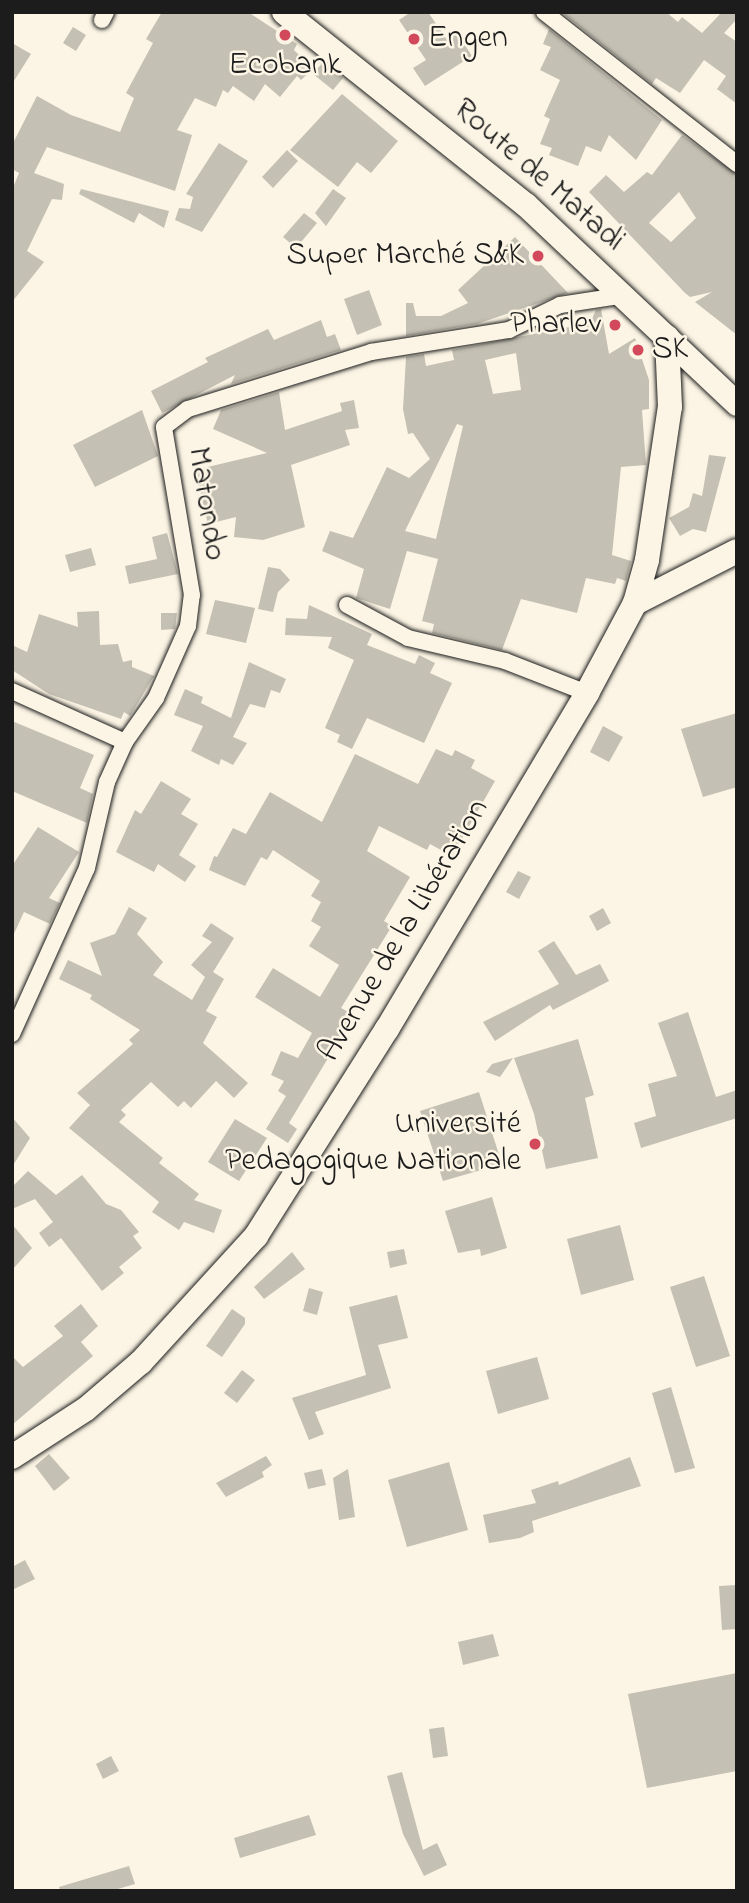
<!DOCTYPE html>
<html>
<head>
<meta charset="utf-8">
<style>
  body { margin:0 }
  #map { position:relative; width:749px; height:1903px; overflow:hidden; background:#fcf5e5; font-family:"Indie Flower",sans-serif }
  div>[style] { position:absolute }
  [style*='--x'] { left:calc(var(--x)*1px); top:calc(var(--y)*1px); width:calc(var(--w)*1px); rotate:calc(var(--a)*1deg) }
  .building>* { inset:0; background:#c4c0b3 }
  .roads { filter:drop-shadow(0 0 2px #1c1c1c) drop-shadow(0 0 2px #1c1c1c) }
  .minor>* { height:16px; margin:-8px; padding:0 8px; transform-origin:8px; border-radius:8px; background:#fcf5e5 }
  .trunk>* { height:24px; margin:-12px; padding:0 12px; transform-origin:12px; border-radius:12px; background:#fcf5e5 }
  .dots>* { width:19px; height:19px; translate:-50% -50%; box-sizing:border-box; border:4px solid #fcf5e5; border-radius:50% }
  span { translate:-50% -50%; white-space:nowrap; text-align:center; line-height:1.15; -webkit-text-stroke:5px #fcf5e5; paint-order:stroke }
  .poi-label { font-size:32px; color:#1c1c1c }
  .left { translate:0 -50%; text-align:left }
  .right { translate:-100% -50%; text-align:right }
  .street-label { font-size:32px; color:#1c1c1c }
  .frame { position:absolute; inset:0; border:14px solid #1c1c1c; pointer-events:none }
</style>
</head>
<body>
<div id="map">
  <div class="building">
    <i style="clip-path:polygon(162px 12px,248px 12px,297px 44px,294px 50px,313px 69px,301px 80px,297px 76px,280px 97px,265px 84px,254px 101px,233px 86px,228px 93px,223px 90px,216px 107px,195px 98px,177px 130px,192px 135px,175px 191px,47px 147px,34px 173px,64px 184px,62px 200px,52px 199px,27px 251px,44px 262px,12px 302px,12px 190px,19px 173px,12px 169px,12px 145px,37px 96px,71px 115px,120px 132px,134px 98px,126px 93px,153px 43px,146px 39px)"></i>
    <i style="clip-path:polygon(411px 12px,428px 12px,447px 40px,457px 33px,472px 56px,425px 86px,413px 68px,426px 60px,399px 20px)"></i>
    <i style="clip-path:polygon(561px 12px,666px 12px,678px 22px,682px 17px,702px 33px,722px 12px,737px 12px,737px 19px,724px 33px,737px 42px,737px 104px,717px 89px,726px 76px,704px 60px,680px 93px,656px 78px,652px 84px)"></i>
    <i style="clip-path:polygon(73px 27px,86px 35px,76px 51px,63px 43px)"></i>
    <i style="clip-path:polygon(549px 29px,662px 120px,636px 160px,609px 135px,601px 152px,586px 146px,578px 166px,549px 155px,552px 148px,540px 144px,550px 119px,544px 116px,560px 80px,540px 70px,551px 47px,543px 44px)"></i>
    <i style="clip-path:polygon(12px 43px,31px 54px,12px 84px)"></i>
    <i style="clip-path:polygon(323px 62px,343px 78px,333px 90px,313px 74px)"></i>
    <i style="clip-path:polygon(342px 94px,398px 141px,371px 173px,357px 162px,338px 187px,290px 150px)"></i>
    <i style="clip-path:polygon(evenodd,682px 135px,737px 174px,737px 335px,695px 302px,712px 292px,690px 297px,685px 293px,589px 192px,606px 175px,624px 192px,647px 172px,652px 175px,682px 135px,679px 192px,696px 218px,671px 242px,649px 223px,679px 192px)"></i>
    <i style="clip-path:polygon(219px 143px,248px 161px,202px 232px,175px 220px,179px 208px,190px 209px,193px 197px,186px 194px)"></i>
    <i style="clip-path:polygon(287px 150px,298px 161px,273px 188px,262px 177px)"></i>
    <i style="clip-path:polygon(81px 189px,169px 211px,164px 228px,139px 213px,134px 223px,79px 194px)"></i>
    <i style="clip-path:polygon(333px 189px,346px 198px,326px 226px,315px 213px)"></i>
    <i style="clip-path:polygon(304px 213px,317px 223px,296px 248px,283px 237px)"></i>
    <i style="clip-path:polygon(515px 237px,568px 293px,477px 324px,406px 336px,406px 303px,413px 303px,416px 316px,441px 316px,468px 303px,458px 290px)"></i>
    <i style="clip-path:polygon(369px 290px,382px 325px,357px 335px,344px 299px)"></i>
    <i style="clip-path:polygon(evenodd,601px 309px,609px 354px,635px 338px,649px 380px,649px 409px,642px 410px,646px 465px,621px 467px,612px 555px,631px 561px,626px 581px,617px 578px,615px 584px,586px 578px,577px 613px,521px 599px,502px 650px,432px 633px,434px 624px,422px 621px,438px 559px,407px 551px,390px 609px,356px 598px,364px 569px,322px 551px,330px 531px,353px 538px,387px 467px,409px 478px,430px 459px,413px 433px,408px 434px,403px 409px,406px 357px,424px 354px,426px 366px,454px 360px,452px 350px,590px 323px,596px 310px,601px 309px,516px 353px,521px 390px,493px 394px,485px 360px,516px 353px,601px 309px,457px 424px,463px 426px,436px 539px,405px 531px,457px 424px)"></i>
    <i style="clip-path:polygon(321px 320px,327px 337px,335px 334px,341px 350px,231px 384px,235px 375px,162px 413px,151px 391px,208px 362px,205px 358px,268px 329px,274px 340px)"></i>
    <i style="clip-path:polygon(279px 392px,285px 430px,342px 411px,340px 403px,354px 400px,359px 428px,345px 430px,350px 445px,291px 465px,305px 527px,263px 540px,234px 537px,236px 517px,208px 524px,195px 470px,267px 453px,213px 429px,221px 410px)"></i>
    <i style="clip-path:polygon(142px 410px,158px 456px,95px 487px,73px 445px)"></i>
    <i style="clip-path:polygon(709px 455px,726px 457px,706px 532px,693px 529px,680px 536px,669px 518px,689px 507px,693px 493px,702px 496px)"></i>
    <i style="clip-path:polygon(167px 533px,178px 574px,129px 584px,125px 566px,157px 559px,152px 537px)"></i>
    <i style="clip-path:polygon(91px 548px,96px 565px,70px 572px,65px 555px)"></i>
    <i style="clip-path:polygon(268px 567px,280px 569px,290px 580px,278px 592px,273px 612px,258px 609px)"></i>
    <i style="clip-path:polygon(215px 600px,255px 608px,246px 643px,206px 634px)"></i>
    <i style="clip-path:polygon(309px 605px,372px 634px,367px 645px,415px 664px,419px 655px,435px 663px,430px 673px,452px 683px,424px 743px,367px 718px,352px 749px,337px 742px,340px 735px,325px 728px,354px 660px,328px 648px,332px 637px,285px 635px,286px 618px,307px 619px)"></i>
    <i style="clip-path:polygon(99px 611px,100px 645px,118px 644px,123px 662px,132px 660px,132px 667px,154px 676px,130px 716px,124px 712px,121px 719px,49px 694px,12px 670px,12px 645px,27px 652px,39px 614px,78px 627px,77px 612px)"></i>
    <i style="clip-path:polygon(161px 613px,177px 613px,175px 629px,161px 630px)"></i>
    <i style="clip-path:polygon(249px 662px,286px 679px,280px 693px,271px 690px,265px 708px,250px 704px,233px 737px,247px 743px,233px 765px,221px 759px,219px 765px,191px 751px,203px 726px,174px 715px,185px 689px,203px 697px,201px 703px,231px 718px)"></i>
    <i style="clip-path:polygon(737px 713px,737px 787px,703px 797px,681px 729px)"></i>
    <i style="clip-path:polygon(12px 721px,94px 755px,80px 788px,93px 794px,87px 823px,12px 791px)"></i>
    <i style="clip-path:polygon(603px 726px,623px 737px,609px 762px,590px 752px)"></i>
    <i style="clip-path:polygon(436px 749px,452px 756px,455px 750px,475px 760px,471px 768px,495px 781px,452px 856px,430px 844px,427px 850px,379px 826px,367px 851px,410px 877px,384px 921px,392px 926px,341px 1008px,354px 1015px,289px 1123px,297px 1129px,288px 1143px,266px 1129px,286px 1096px,278px 1091px,284px 1081px,271px 1075px,281px 1051px,298px 1058px,312px 1033px,255px 997px,273px 968px,320px 997px,339px 965px,309px 946px,321px 927px,311px 921px,321px 902px,311px 896px,320px 881px,273px 850px,267px 860px,261px 857px,245px 886px,209px 870px,214px 856px,217px 857px,233px 828px,246px 834px,270px 792px,322px 822px,355px 754px,418px 784px)"></i>
    <i style="clip-path:polygon(161px 781px,191px 799px,181px 814px,198px 824px,179px 855px,196px 866px,185px 882px,158px 864px,154px 872px,116px 852px,135px 810px,141px 814px)"></i>
    <i style="clip-path:polygon(38px 827px,79px 852px,49px 898px,60px 903px,50px 924px,24px 912px,12px 938px,12px 866px)"></i>
    <i style="clip-path:polygon(518px 871px,531px 877px,519px 899px,506px 892px)"></i>
    <i style="clip-path:polygon(129px 907px,147px 918px,137px 934px,163px 962px,153px 975px,192px 1000px,205px 977px,191px 965px,212px 942px,202px 936px,211px 923px,234px 938px,213px 972px,224px 979px,206px 1011px,217px 1017px,203px 1043px,248px 1083px,234px 1098px,216px 1081px,191px 1108px,184px 1101px,178px 1107px,151px 1082px,121px 1110px,126px 1115px,119px 1122px,163px 1158px,159px 1163px,199px 1194px,194px 1200px,222px 1210px,214px 1233px,184px 1222px,179px 1230px,152px 1212px,159px 1202px,69px 1128px,90px 1105px,77px 1093px,133px 1044px,129px 1040px,140px 1030px,90px 999px,92px 995px,59px 979px,68px 960px,102px 976px,90px 943px,115px 934px)"></i>
    <i style="clip-path:polygon(603px 908px,611px 923px,597px 931px,589px 916px)"></i>
    <i style="clip-path:polygon(554px 941px,576px 975px,600px 964px,609px 981px,553px 1010px,550px 1005px,495px 1041px,483px 1022px,559px 984px,538px 951px)"></i>
    <i style="clip-path:polygon(688px 1012px,716px 1097px,737px 1090px,737px 1118px,641px 1148px,634px 1123px,656px 1116px,648px 1084px,677px 1076px,658px 1023px)"></i>
    <i style="clip-path:polygon(578px 1039px,594px 1095px,585px 1098px,598px 1158px,546px 1169px,534px 1114px,514px 1058px)"></i>
    <i style="clip-path:polygon(513px 1058px,500px 1077px,486px 1072px,492px 1064px)"></i>
    <i style="clip-path:polygon(479px 1092px,502px 1164px,443px 1181px,420px 1111px)"></i>
    <i style="clip-path:polygon(12px 1117px,30px 1138px,12px 1167px)"></i>
    <i style="clip-path:polygon(235px 1119px,267px 1138px,239px 1181px,208px 1162px)"></i>
    <i style="clip-path:polygon(28px 1171px,56px 1195px,82px 1175px,106px 1204px,121px 1210px,139px 1232px,133px 1236px,142px 1248px,119px 1267px,124px 1273px,102px 1291px,61px 1238px,49px 1247px,39px 1233px,53px 1222px,35px 1199px,12px 1209px,12px 1187px)"></i>
    <i style="clip-path:polygon(492px 1197px,507px 1248px,481px 1256px,480px 1249px,458px 1253px,445px 1211px)"></i>
    <i style="clip-path:polygon(12px 1224px,32px 1248px,12px 1270px)"></i>
    <i style="clip-path:polygon(620px 1225px,634px 1280px,581px 1295px,567px 1239px)"></i>
    <i style="clip-path:polygon(404px 1249px,407px 1264px,390px 1268px,387px 1252px)"></i>
    <i style="clip-path:polygon(292px 1252px,305px 1269px,264px 1299px,254px 1287px)"></i>
    <i style="clip-path:polygon(704px 1276px,730px 1356px,696px 1367px,670px 1287px)"></i>
    <i style="clip-path:polygon(309px 1288px,323px 1292px,317px 1315px,303px 1311px)"></i>
    <i style="clip-path:polygon(397px 1295px,408px 1338px,378px 1345px,391px 1388px,315px 1412px,324px 1434px,309px 1440px,292px 1398px,366px 1375px,349px 1307px)"></i>
    <i style="clip-path:polygon(81px 1304px,98px 1326px,81px 1342px,93px 1356px,12px 1425px,12px 1356px,23px 1367px,63px 1336px,54px 1326px)"></i>
    <i style="clip-path:polygon(232px 1309px,245px 1318px,245px 1324px,222px 1357px,206px 1346px)"></i>
    <i style="clip-path:polygon(537px 1357px,549px 1399px,498px 1414px,486px 1371px)"></i>
    <i style="clip-path:polygon(242px 1370px,255px 1380px,237px 1403px,224px 1393px)"></i>
    <i style="clip-path:polygon(671px 1387px,695px 1468px,675px 1473px,652px 1393px)"></i>
    <i style="clip-path:polygon(49px 1454px,70px 1478px,54px 1491px,35px 1466px)"></i>
    <i style="clip-path:polygon(266px 1456px,272px 1465px,262px 1472px,264px 1477px,226px 1497px,216px 1483px)"></i>
    <i style="clip-path:polygon(630px 1457px,641px 1486px,532px 1521px,534px 1532px,520px 1538px,489px 1543px,483px 1515px,536px 1503px,531px 1490px,558px 1481px,559px 1485px)"></i>
    <i style="clip-path:polygon(449px 1462px,468px 1530px,407px 1547px,388px 1480px)"></i>
    <i style="clip-path:polygon(322px 1469px,326px 1485px,308px 1489px,304px 1473px)"></i>
    <i style="clip-path:polygon(348px 1469px,355px 1517px,339px 1520px,333px 1478px)"></i>
    <i style="clip-path:polygon(25px 1560px,35px 1579px,12px 1590px,12px 1567px)"></i>
    <i style="clip-path:polygon(737px 1585px,737px 1629px,722px 1630px,719px 1586px)"></i>
    <i style="clip-path:polygon(493px 1634px,499px 1656px,463px 1665px,458px 1642px)"></i>
    <i style="clip-path:polygon(737px 1673px,737px 1771px,647px 1788px,628px 1694px)"></i>
    <i style="clip-path:polygon(444px 1727px,448px 1756px,433px 1758px,429px 1729px)"></i>
    <i style="clip-path:polygon(111px 1756px,119px 1771px,103px 1779px,96px 1764px)"></i>
    <i style="clip-path:polygon(402px 1772px,423px 1850px,437px 1843px,447px 1865px,424px 1876px,403px 1834px,387px 1776px)"></i>
    <i style="clip-path:polygon(309px 1815px,316px 1835px,240px 1858px,234px 1838px)"></i>
    <i style="clip-path:polygon(129px 1866px,135px 1884px,111px 1891px,60px 1891px,59px 1887px)"></i>
  </div>
  <div class="roads">
    <div class="minor">
      <i style="--x:544;--y:12;--w:246;--a:38.2"></i>
      <i style="--x:102;--y:20;--w:9;--a:-63"></i>
      <i style="--x:347;--y:605;--w:69;--a:28.4"></i>
      <i style="--x:408;--y:638;--w:100;--a:13.3"></i>
      <i style="--x:505;--y:661;--w:88;--a:21.3"></i>
      <i style="--x:12;--y:691;--w:124;--a:24.3"></i>
      <i style="--x:12;--y:1034;--w:182;--a:-65.7"></i>
      <i style="--x:87;--y:868;--w:88;--a:-76.9"></i>
      <i style="--x:107;--y:782;--w:44;--a:-65.8"></i>
      <i style="--x:125;--y:742;--w:54;--a:-54.8"></i>
      <i style="--x:156;--y:698;--w:79;--a:-66"></i>
      <i style="--x:188;--y:626;--w:31;--a:-83"></i>
      <i style="--x:192;--y:595;--w:170;--a:-99.5"></i>
      <i style="--x:164;--y:427;--w:30;--a:-37"></i>
      <i style="--x:188;--y:409;--w:192;--a:-17.3"></i>
      <i style="--x:371;--y:352;--w:140;--a:-9.1"></i>
      <i style="--x:509;--y:330;--w:57;--a:-26.1"></i>
      <i style="--x:560;--y:305;--w:66;--a:-8.7"></i>
    </div>
    <div class="trunk">
      <i style="--x:284;--y:12;--w:310;--a:38.6"></i>
      <i style="--x:526;--y:205;--w:290;--a:43.3"></i>
      <i style="--x:635;--y:603;--w:114;--a:-27"></i>
      <i style="--x:12;--y:1457;--w:88;--a:-33"></i>
      <i style="--x:86;--y:1409;--w:72;--a:-40.5"></i>
      <i style="--x:141;--y:1362;--w:171;--a:-47.6"></i>
      <i style="--x:256;--y:1236;--w:245;--a:-57.7"></i>
      <i style="--x:387;--y:1029;--w:391;--a:-59.2"></i>
      <i style="--x:587;--y:693;--w:102;--a:-61.9"></i>
      <i style="--x:635;--y:603;--w:45;--a:-74.4"></i>
      <i style="--x:647;--y:560;--w:155;--a:-81.5"></i>
      <i style="--x:670;--y:407;--w:70;--a:-92.5"></i>
    </div>
  </div>
  <div class="dots">
    <i style="left:285px;top:35px;background:#d1495b"></i>
    <i style="left:414px;top:39px;background:#d1495b"></i>
    <i style="left:538px;top:256px;background:#d1495b"></i>
    <i style="left:615px;top:325px;background:#d1495b"></i>
    <i style="left:638px;top:350px;background:#d1495b"></i>
    <i style="left:535px;top:1144px;background:#d1495b"></i>
  </div>
  <div class="poi-label">
    <span class="left" style="left:428px;top:39px">Engen</span>
    <span style="left:285px;top:66px">Ecobank</span>
    <span class="right" style="left:524px;top:256px">Super Marché S&amp;K</span>
    <span class="right" style="left:601px;top:325px">Pharlev</span>
    <span class="left" style="left:652px;top:350px">SK</span>
    <span class="right" style="left:521px;top:1144px">Université<br>Pedagogique Nationale</span>
  </div>
  <div class="street-label">
    <span style="left:538px;top:176px;rotate:41deg">Route de Matadi</span>
    <span style="left:205px;top:504px;rotate:81deg">Matondo</span>
    <span style="left:405px;top:931px;rotate:-59deg">Avenue de la Libération</span>
  </div>
  <div class="frame"></div>
</div>
</body>
</html>
